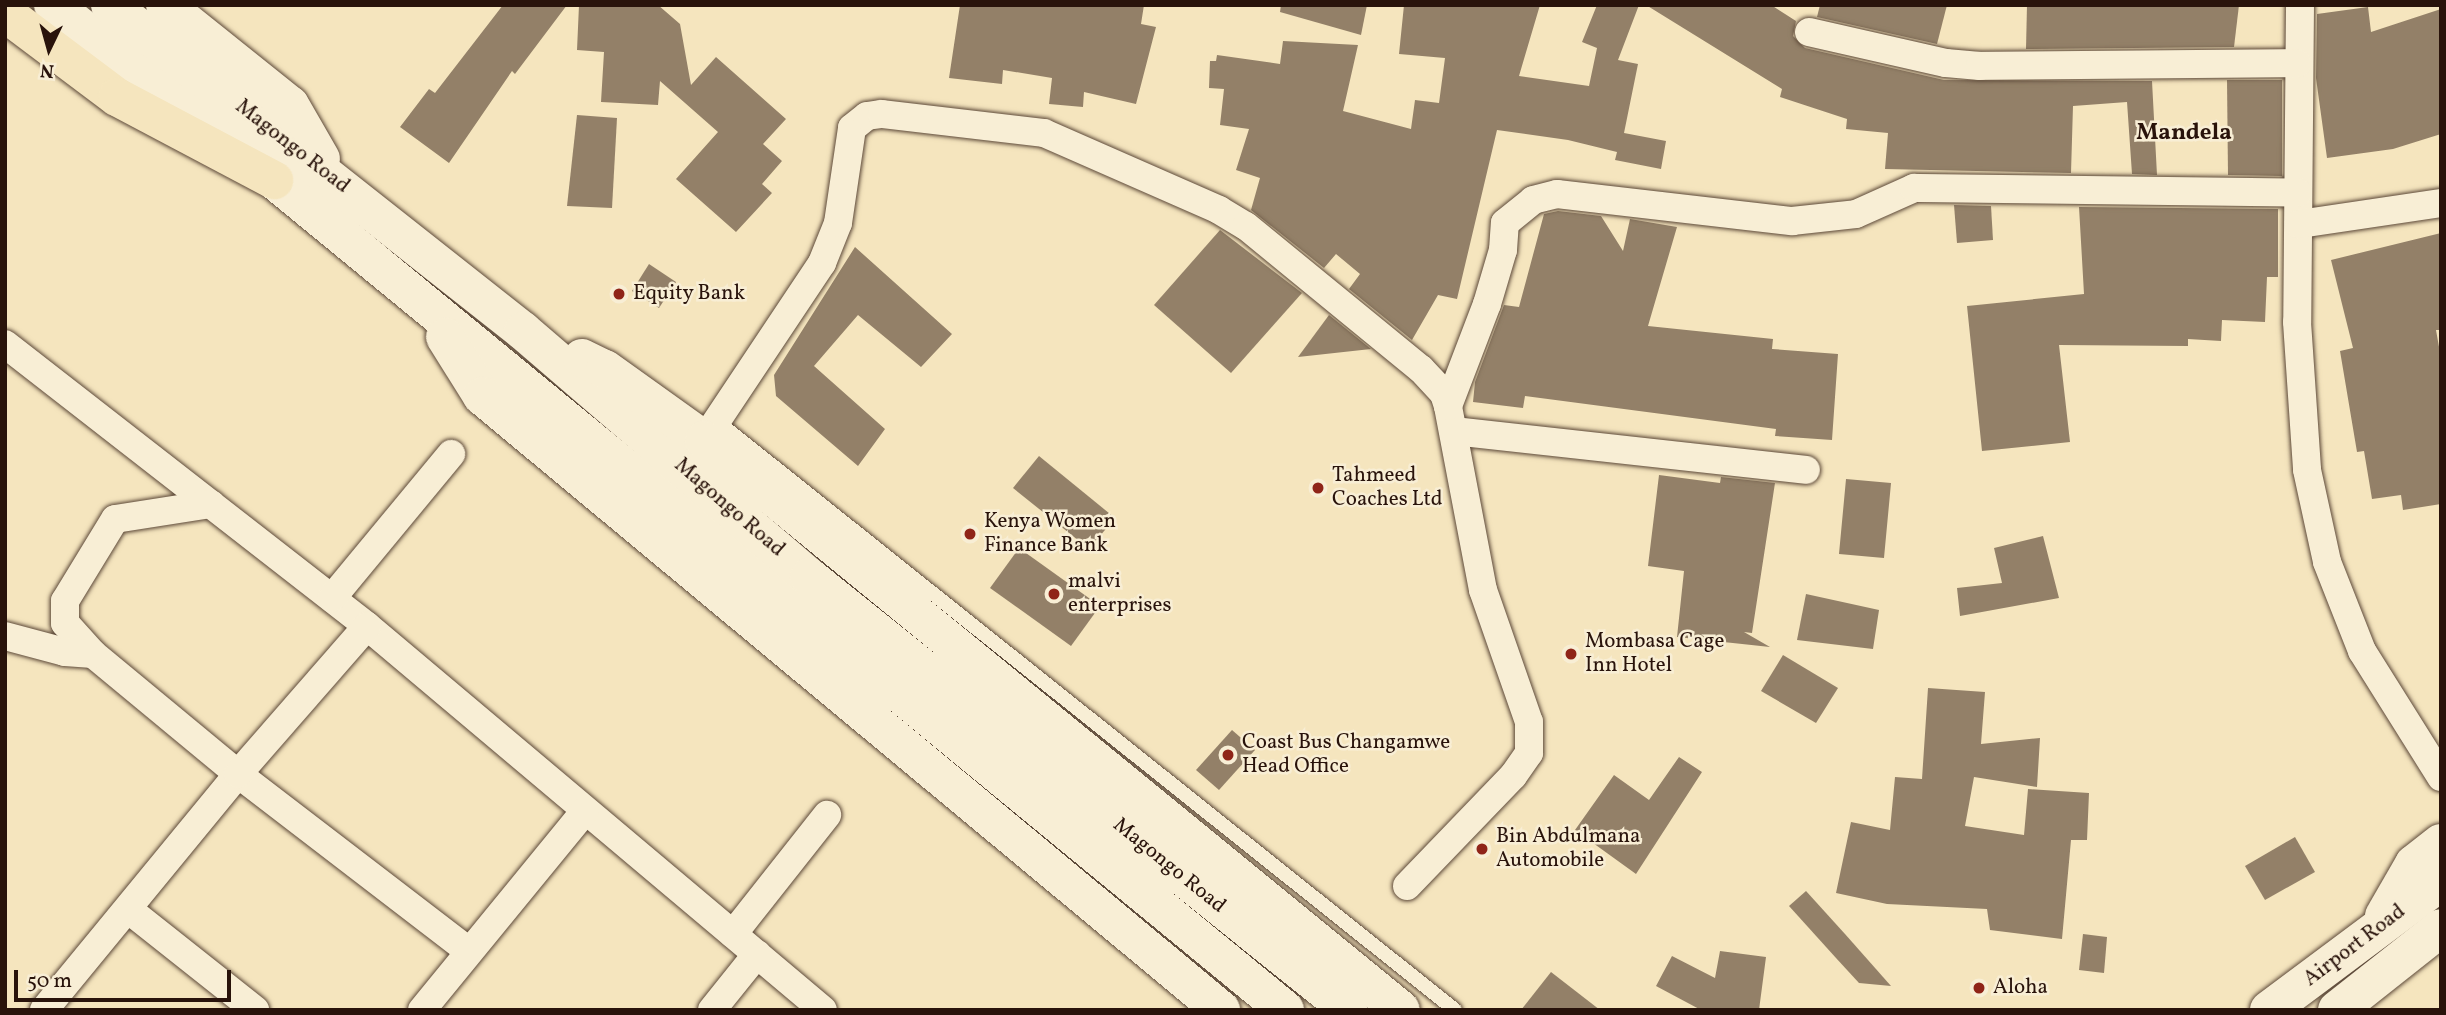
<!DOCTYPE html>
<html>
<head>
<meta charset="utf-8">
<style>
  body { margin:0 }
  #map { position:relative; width:2446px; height:1015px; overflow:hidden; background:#f5e5be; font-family:Vollkorn,serif }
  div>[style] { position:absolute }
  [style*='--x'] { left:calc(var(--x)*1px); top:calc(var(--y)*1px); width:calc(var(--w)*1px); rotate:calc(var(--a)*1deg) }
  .building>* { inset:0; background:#938068 }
  .roads { filter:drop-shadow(0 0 2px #5c4838) drop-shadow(0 0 2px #5c4838) }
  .service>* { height:14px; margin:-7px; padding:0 7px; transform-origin:7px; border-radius:7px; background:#f8eed5 }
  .minor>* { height:28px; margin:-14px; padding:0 14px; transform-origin:14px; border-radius:14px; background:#f8eed5 }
  .secondary>* { height:38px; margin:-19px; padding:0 19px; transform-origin:19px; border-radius:19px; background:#f8eed5 }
  .trunk>* { height:38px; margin:-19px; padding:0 19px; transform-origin:19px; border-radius:19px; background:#f5e5be }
  .dots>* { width:19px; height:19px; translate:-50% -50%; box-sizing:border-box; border:4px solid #f8eed5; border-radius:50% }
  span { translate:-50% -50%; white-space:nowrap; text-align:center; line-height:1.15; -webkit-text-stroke:5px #f8eed5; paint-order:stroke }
  .street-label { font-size:21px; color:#29130b }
  .poi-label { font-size:21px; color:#29130b }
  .left { translate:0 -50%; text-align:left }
  .neighbourhood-label { font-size:23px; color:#29130b; font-weight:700 }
  .frame { position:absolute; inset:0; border:7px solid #29130b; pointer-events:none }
  .north { position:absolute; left:14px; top:14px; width:70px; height:70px; -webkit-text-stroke:5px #f8eed5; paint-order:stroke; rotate:185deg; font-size:19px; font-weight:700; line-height:28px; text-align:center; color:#29130b }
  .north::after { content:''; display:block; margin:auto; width:24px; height:32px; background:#29130b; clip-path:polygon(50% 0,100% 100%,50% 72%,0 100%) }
  .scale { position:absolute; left:14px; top:970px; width:217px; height:32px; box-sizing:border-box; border:4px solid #29130b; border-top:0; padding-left:9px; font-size:21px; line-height:24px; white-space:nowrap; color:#29130b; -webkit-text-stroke:5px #f8eed5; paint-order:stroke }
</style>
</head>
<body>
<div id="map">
  <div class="building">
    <i style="clip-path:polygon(503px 5px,567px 5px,515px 74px,512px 71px,449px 163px,400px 127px,429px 89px,435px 93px)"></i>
    <i style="clip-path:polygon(579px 5px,658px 5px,680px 24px,691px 85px,716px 57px,786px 119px,763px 144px,782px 161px,762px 184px,772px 193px,736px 232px,676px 179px,718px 132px,660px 81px,658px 105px,601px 102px,604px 52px,577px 50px)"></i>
    <i style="clip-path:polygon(960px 5px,1144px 5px,1141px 24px,1156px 27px,1136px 104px,1084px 92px,1083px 107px,1049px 104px,1052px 78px,1003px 70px,1002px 84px,949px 78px)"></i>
    <i style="clip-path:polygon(1281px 5px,1367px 5px,1361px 35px,1280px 12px)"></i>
    <i style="clip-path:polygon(1404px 5px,1540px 5px,1519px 76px,1589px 86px,1597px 48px,1582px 42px,1597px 5px,1639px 5px,1618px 60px,1638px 64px,1624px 133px,1666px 141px,1661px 169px,1615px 160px,1617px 152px,1568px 140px,1497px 130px,1457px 299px,1438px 295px,1412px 340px,1349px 289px,1360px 274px,1336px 254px,1324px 268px,1251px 210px,1260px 178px,1236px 170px,1249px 129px,1220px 125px,1224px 89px,1209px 88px,1210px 61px,1216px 61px,1217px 55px,1280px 64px,1283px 41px,1358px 45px,1343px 111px,1411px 129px,1415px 100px,1439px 103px,1445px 58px,1399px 54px)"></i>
    <i style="clip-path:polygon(1646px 5px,1771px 5px,1796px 21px,1793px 36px,1805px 48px,1944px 80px,2152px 81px,2157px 175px,2132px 174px,2127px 102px,2073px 106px,2071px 173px,1885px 169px,1888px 133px,1846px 129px,1847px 119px,1780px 97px,1782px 89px)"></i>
    <i style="clip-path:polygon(1820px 5px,1947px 5px,1937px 44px,1817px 17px)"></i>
    <i style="clip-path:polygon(2027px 5px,2239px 5px,2234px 47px,2026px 49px)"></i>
    <i style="clip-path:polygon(2368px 7px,2371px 32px,2441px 9px,2441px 134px,2393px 149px,2327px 158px,2316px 78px,2317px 14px)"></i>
    <i style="clip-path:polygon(2227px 80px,2282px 80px,2282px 176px,2228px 175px)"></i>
    <i style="clip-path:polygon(577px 115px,617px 118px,612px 208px,567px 206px)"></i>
    <i style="clip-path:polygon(1954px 205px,1991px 206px,1993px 240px,1957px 243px)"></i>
    <i style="clip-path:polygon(2079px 207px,2278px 209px,2278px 277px,2267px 277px,2265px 322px,2222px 320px,2221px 341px,2188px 339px,2188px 346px,2059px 345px,2070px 442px,1982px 451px,1967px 306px,2084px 294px)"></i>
    <i style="clip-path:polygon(1558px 211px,1601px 216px,1623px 251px,1630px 219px,1677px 227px,1648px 326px,1773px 339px,1772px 349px,1838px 354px,1832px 440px,1775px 436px,1776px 429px,1525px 396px,1523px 408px,1473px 402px,1475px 382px,1504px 305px,1519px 307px,1544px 214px)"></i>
    <i style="clip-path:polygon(1220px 230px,1302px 293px,1231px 373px,1154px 305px)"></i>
    <i style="clip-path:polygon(2441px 233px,2441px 330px,2436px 330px,2441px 358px,2441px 504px,2403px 510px,2401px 495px,2372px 499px,2364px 451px,2357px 452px,2340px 351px,2353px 348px,2331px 260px)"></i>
    <i style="clip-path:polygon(855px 247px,952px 334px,921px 367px,858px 315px,814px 366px,885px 429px,858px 466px,776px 396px,774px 375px)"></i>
    <i style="clip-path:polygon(649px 264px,676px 282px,659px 308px,632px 291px)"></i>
    <i style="clip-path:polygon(1329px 315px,1371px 349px,1298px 357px)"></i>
    <i style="clip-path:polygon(1039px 456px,1115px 518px,1089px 549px,1013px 488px)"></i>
    <i style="clip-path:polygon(1659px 475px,1720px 483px,1721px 477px,1775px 483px,1752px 633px,1744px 632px,1770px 647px,1677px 637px,1684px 571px,1648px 566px)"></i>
    <i style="clip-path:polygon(1846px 479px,1891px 483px,1884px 558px,1839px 554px)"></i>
    <i style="clip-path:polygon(2043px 536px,2059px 598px,1960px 616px,1957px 588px,2002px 583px,1994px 548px)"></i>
    <i style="clip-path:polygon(1019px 548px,1100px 606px,1071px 646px,990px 588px)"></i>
    <i style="clip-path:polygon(1806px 594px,1879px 610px,1873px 649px,1797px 640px)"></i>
    <i style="clip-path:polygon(1783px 655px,1838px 688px,1816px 723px,1761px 691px)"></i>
    <i style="clip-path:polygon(1928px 688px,1985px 692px,1981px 744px,2040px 738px,2037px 787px,1974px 777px,1965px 826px,2024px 835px,2028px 789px,2089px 793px,2087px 840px,2071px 840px,2062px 939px,1990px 930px,1987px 909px,1887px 904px,1836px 893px,1851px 822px,1890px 830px,1895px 777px,1922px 779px)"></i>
    <i style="clip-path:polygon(1232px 730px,1255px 750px,1219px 790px,1196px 770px)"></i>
    <i style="clip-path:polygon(1679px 757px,1702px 772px,1636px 874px,1575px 830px,1614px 775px,1649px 800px)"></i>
    <i style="clip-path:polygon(2295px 837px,2315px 872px,2265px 900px,2245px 866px)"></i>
    <i style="clip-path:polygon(1806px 891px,1845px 934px,1891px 986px,1859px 983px,1836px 958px,1789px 906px)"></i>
    <i style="clip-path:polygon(2083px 934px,2107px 937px,2104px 973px,2079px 970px)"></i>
    <i style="clip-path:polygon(1720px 951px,1766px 957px,1759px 1010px,1701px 1010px,1656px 986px,1672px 956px,1715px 978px)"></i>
    <i style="clip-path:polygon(1551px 972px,1600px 1010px,1521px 1010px)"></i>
  </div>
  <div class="roads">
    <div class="service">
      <i style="--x:719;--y:423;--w:941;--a:38.57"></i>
    </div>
    <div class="minor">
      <i style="--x:2300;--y:5;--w:317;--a:90.5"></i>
      <i style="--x:2297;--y:322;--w:148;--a:86.1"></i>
      <i style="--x:2307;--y:470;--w:94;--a:77.7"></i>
      <i style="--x:2327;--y:562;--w:96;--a:68.5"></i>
      <i style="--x:2362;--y:651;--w:149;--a:57.9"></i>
      <i style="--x:1809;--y:32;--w:140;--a:12.8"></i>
      <i style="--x:1946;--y:63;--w:34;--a:5"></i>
      <i style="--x:1980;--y:66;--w:317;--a:-0.5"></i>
      <i style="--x:2299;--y:224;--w:144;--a:-8.4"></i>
      <i style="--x:5;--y:344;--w:459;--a:37.9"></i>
      <i style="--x:367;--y:626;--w:596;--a:40.1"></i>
      <i style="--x:1454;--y:431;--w:354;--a:6.3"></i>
      <i style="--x:704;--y:440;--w:213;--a:-56.3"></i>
      <i style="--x:822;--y:263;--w:43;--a:-68.2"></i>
      <i style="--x:838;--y:223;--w:96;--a:-81.6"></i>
      <i style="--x:852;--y:128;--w:19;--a:-39"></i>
      <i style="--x:867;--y:116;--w:15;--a:-8"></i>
      <i style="--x:882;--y:114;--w:163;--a:6.7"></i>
      <i style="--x:1044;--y:133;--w:191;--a:23.7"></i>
      <i style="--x:1219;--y:210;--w:31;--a:31"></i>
      <i style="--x:1246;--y:226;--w:226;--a:39.3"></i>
      <i style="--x:1421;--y:369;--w:34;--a:47"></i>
      <i style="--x:1444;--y:394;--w:13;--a:72"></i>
      <i style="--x:211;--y:504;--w:97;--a:171.1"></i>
      <i style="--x:115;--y:519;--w:96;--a:121.4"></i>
      <i style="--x:65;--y:601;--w:22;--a:90"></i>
      <i style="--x:65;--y:623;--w:42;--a:47.9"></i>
      <i style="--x:93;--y:654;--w:188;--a:39.6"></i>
      <i style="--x:238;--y:774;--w:291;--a:37.5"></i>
      <i style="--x:332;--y:598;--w:187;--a:-50.4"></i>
      <i style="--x:5;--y:636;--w:62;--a:14.9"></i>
      <i style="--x:65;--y:652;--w:28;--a:4"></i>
      <i style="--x:1407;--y:886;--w:153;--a:-46.1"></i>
      <i style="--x:1513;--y:776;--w:28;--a:-55"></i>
      <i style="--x:1529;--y:753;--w:31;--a:-90"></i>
      <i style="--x:1529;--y:722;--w:140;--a:-109.2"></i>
      <i style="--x:1483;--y:590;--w:187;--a:-100.8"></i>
      <i style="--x:1448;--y:406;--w:109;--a:-69.1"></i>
      <i style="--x:1487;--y:304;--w:56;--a:-73.5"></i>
      <i style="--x:1503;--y:250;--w:27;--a:-86"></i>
      <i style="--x:1505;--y:223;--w:36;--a:-39"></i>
      <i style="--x:1533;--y:200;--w:25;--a:-14"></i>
      <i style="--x:1557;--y:194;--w:237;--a:6.6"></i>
      <i style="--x:1792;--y:221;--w:64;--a:-6.2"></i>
      <i style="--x:1856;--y:214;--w:64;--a:-24.1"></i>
      <i style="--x:1914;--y:188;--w:384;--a:0.7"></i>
      <i style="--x:129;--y:910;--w:161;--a:38.4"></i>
      <i style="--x:733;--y:934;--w:152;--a:-51.7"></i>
      <i style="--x:44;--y:1010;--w:306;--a:-50.6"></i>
      <i style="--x:238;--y:774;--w:196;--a:-48.9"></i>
      <i style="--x:422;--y:1010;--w:257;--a:-50.7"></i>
      <i style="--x:712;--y:1010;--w:72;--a:-51.2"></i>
    </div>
    <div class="secondary">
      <i style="--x:53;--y:5;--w:282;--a:38.4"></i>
      <i style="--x:274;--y:180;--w:1308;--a:39.38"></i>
      <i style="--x:110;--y:5;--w:526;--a:38.29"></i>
      <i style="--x:523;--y:331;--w:377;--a:40.7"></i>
      <i style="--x:809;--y:577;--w:692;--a:38.72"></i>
      <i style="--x:165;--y:5;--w:160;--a:38.7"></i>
      <i style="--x:290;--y:105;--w:62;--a:60.1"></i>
      <i style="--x:445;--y:337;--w:70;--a:57.9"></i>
      <i style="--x:482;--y:396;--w:961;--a:39.72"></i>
      <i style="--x:582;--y:358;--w:25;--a:26"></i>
      <i style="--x:605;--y:369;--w:122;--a:35.6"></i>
      <i style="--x:704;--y:440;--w:900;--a:39.28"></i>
      <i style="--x:2384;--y:916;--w:60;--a:-60"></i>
      <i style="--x:2414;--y:864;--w:34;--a:-38"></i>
      <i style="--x:2269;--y:1010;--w:214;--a:-36.7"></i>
      <i style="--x:2337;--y:1010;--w:132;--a:-38.3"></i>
    </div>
    <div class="trunk">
      <i style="--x:5;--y:13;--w:140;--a:36.9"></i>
      <i style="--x:117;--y:97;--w:178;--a:27.9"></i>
    </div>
  </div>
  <div class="dots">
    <i style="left:619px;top:294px;background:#8f2418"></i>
    <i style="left:1318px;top:488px;background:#8f2418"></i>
    <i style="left:970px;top:534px;background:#8f2418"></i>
    <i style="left:1054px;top:594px;background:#8f2418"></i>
    <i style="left:1571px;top:654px;background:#8f2418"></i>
    <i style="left:1228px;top:755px;background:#8f2418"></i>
    <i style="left:1482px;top:849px;background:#8f2418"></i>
    <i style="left:1979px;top:988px;background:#8f2418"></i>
  </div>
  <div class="street-label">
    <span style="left:292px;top:147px;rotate:38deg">Magongo Road</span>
    <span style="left:729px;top:508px;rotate:41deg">Magongo Road</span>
    <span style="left:1169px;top:866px;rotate:39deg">Magongo Road</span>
    <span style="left:2355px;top:946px;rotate:-37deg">Airport Road</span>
  </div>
  <div class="poi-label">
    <span class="left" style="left:633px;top:294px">Equity Bank</span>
    <span class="left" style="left:1332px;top:488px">Tahmeed<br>Coaches Ltd</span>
    <span class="left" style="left:984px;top:534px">Kenya Women<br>Finance Bank</span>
    <span class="left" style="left:1068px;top:594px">malvi<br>enterprises</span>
    <span class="left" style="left:1585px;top:654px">Mombasa Cage<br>Inn Hotel</span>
    <span class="left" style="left:1242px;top:755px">Coast Bus Changamwe<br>Head Office</span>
    <span class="left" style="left:1496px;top:849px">Bin Abdulmana<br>Automobile</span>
    <span class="left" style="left:1993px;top:988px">Aloha</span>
  </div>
  <div class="neighbourhood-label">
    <span style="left:2184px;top:133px">Mandela</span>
  </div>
  <div class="frame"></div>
  <div class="north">N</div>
  <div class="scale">50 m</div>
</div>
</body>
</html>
